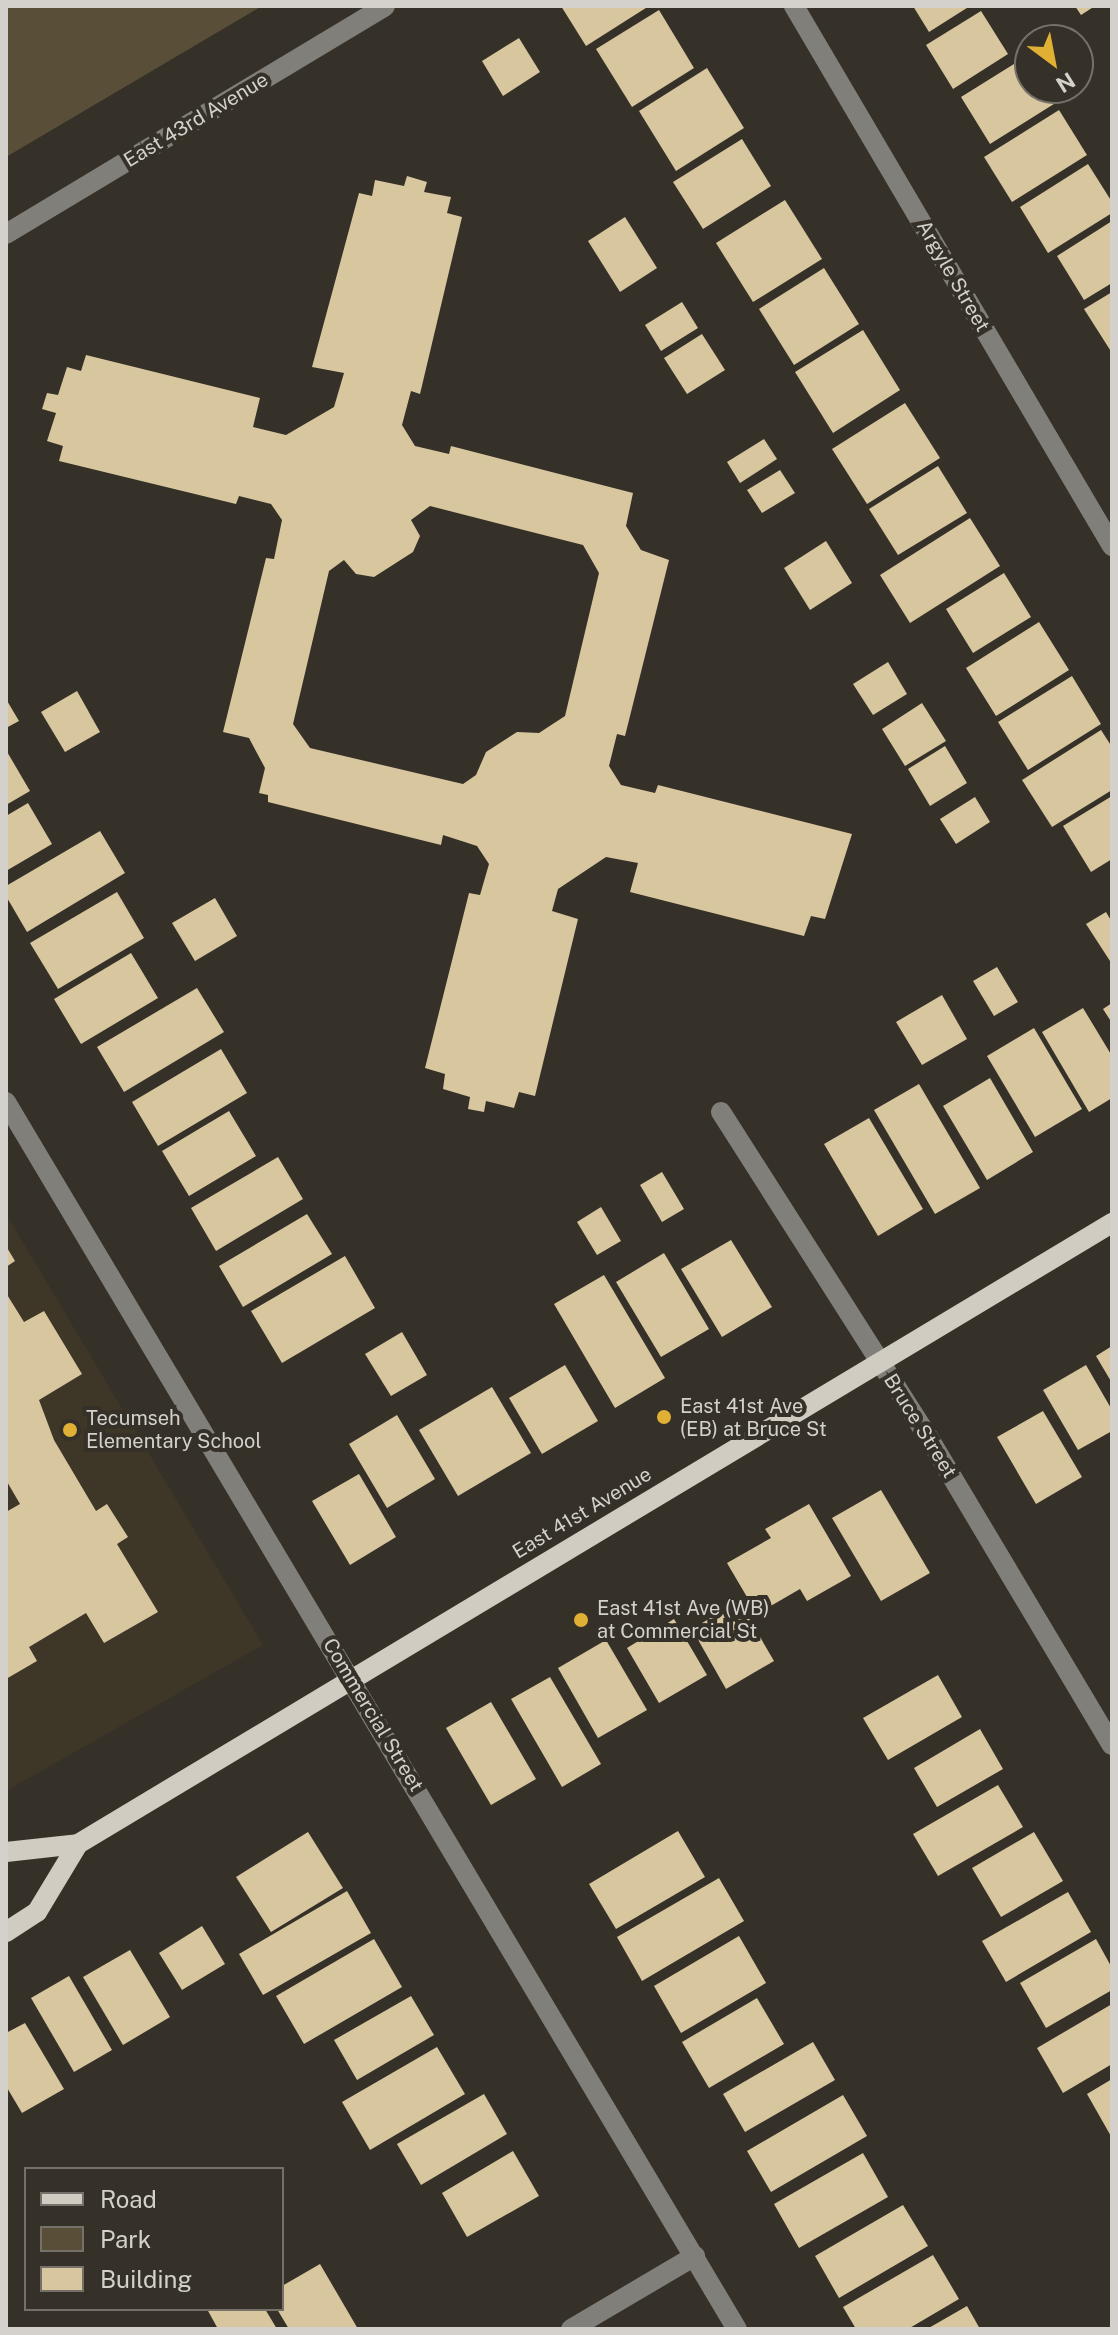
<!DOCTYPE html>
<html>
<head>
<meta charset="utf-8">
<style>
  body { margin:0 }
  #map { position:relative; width:1118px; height:2335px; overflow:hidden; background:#353128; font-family:"Public Sans",sans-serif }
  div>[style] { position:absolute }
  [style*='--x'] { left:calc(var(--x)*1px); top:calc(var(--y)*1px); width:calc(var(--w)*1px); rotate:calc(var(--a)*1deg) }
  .built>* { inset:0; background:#3e3728 }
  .green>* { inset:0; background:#594f39 }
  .building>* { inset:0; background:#d8c69f }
  .minor>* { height:20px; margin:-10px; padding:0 10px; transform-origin:10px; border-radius:10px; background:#817f7a }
  .major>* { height:20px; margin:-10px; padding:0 10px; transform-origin:10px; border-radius:10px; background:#d0ccc2 }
  .dots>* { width:22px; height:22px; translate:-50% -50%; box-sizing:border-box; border:4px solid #353128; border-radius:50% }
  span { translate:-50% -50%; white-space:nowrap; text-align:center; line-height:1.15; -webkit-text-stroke:8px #353128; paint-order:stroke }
  .street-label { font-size:20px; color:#d4d1cc }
  .poi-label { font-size:20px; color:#d4d1cc }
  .left { translate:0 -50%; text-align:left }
  .frame { position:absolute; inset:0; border:8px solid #d4d1cc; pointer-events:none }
  .legend { position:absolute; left:24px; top:2167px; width:260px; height:144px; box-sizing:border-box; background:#353128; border:2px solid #75716a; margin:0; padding:10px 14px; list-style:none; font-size:24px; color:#d4d1cc }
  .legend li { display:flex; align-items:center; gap:16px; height:40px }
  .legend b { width:40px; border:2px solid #75716a }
  .north { position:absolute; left:1014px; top:24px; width:80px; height:80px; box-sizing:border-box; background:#353128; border:2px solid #75716a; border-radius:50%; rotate:148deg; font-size:22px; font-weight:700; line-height:32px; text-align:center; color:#d4d1cc }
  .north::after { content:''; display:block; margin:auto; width:28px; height:36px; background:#e0b034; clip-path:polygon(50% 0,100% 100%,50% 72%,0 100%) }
</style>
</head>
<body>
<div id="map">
  <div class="built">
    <i style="clip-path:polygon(6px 1214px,263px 1645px,6px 1791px)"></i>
  </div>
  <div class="green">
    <i style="clip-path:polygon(6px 6px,262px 6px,6px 157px)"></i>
  </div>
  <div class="building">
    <i style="clip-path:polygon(561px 6px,649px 6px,586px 46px)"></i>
    <i style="clip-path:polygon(913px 6px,970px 6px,929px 32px)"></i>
    <i style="clip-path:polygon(1075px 6px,1095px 6px,1081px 15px)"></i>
    <i style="clip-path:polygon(659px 10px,694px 68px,632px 107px,596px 49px)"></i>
    <i style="clip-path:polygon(981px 11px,1008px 54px,953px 89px,926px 45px)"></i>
    <i style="clip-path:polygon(519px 38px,540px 72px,503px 96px,482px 61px)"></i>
    <i style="clip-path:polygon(1030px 54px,1030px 88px,1078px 88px,1078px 82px,1081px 87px,990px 144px,961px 97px)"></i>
    <i style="clip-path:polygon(707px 68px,744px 128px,676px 171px,639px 111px)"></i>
    <i style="clip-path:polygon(1059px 110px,1087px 155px,1012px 202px,984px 157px)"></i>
    <i style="clip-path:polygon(742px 139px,771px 186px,703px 229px,673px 182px)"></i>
    <i style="clip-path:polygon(1088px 164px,1112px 202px,1112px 213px,1048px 253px,1020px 207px)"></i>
    <i style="clip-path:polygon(evenodd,407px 176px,427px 182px,424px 192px,451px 197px,447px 213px,462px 217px,420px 394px,411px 391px,402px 425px,415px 446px,449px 454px,451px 446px,633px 493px,626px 526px,641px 550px,669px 560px,625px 736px,617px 734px,609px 766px,621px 785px,655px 793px,658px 785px,852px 834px,825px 919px,811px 916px,804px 936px,630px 892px,638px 863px,606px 857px,558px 889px,552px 911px,578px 919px,535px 1096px,519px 1092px,514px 1108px,486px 1101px,484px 1112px,468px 1109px,470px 1097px,443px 1089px,445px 1074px,425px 1068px,469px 893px,480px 895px,489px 864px,477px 846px,443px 835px,441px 845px,268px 802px,268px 795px,259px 793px,265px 768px,249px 738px,223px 732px,266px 558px,274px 559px,282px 520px,271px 504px,239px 496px,236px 504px,59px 461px,63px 446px,47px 441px,56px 413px,42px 409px,47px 393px,58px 395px,67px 367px,81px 371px,86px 355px,260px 398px,253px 427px,286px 435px,334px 407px,344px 373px,312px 367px,359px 193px,372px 196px,375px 180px,404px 186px,407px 176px,430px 506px,583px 545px,599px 573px,565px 716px,539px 733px,517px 732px,486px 752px,476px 775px,463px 784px,310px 748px,293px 724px,329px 571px,344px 560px,356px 574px,374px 577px,413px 552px,420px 536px,411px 520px,430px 506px)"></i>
    <i style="clip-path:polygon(785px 200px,822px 259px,753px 302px,716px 243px)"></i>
    <i style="clip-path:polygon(625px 217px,657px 268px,620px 292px,588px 241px)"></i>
    <i style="clip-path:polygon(1112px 221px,1112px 283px,1084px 300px,1057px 256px)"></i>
    <i style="clip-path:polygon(824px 268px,859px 324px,794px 365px,759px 309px)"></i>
    <i style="clip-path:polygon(1112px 292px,1112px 353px,1084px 309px)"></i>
    <i style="clip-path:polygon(682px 302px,698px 328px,661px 351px,645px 325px)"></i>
    <i style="clip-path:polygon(863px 330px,900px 390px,833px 433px,795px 372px)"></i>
    <i style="clip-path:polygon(702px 334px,725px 370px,687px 394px,664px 358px)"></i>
    <i style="clip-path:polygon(905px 403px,940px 458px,867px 504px,832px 449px)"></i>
    <i style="clip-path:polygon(764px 439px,777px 459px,740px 483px,727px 462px)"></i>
    <i style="clip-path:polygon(938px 466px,967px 513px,898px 555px,869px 509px)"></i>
    <i style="clip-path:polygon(780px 470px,795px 493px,762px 513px,747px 490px)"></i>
    <i style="clip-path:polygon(970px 518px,1000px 566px,910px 623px,880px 575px)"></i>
    <i style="clip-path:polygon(826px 541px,852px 583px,810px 610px,784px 568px)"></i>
    <i style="clip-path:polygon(1004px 573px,1031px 617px,973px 653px,946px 609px)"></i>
    <i style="clip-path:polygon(1039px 622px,1069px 670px,996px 716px,966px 668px)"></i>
    <i style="clip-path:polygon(888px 662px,907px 694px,873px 715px,853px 684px)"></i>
    <i style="clip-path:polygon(1072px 676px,1101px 724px,1028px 770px,998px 722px)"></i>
    <i style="clip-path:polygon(77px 691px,100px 732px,65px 752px,41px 712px)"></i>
    <i style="clip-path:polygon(6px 699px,19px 721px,6px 728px)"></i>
    <i style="clip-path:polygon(922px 703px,946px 741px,905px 766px,882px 729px)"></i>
    <i style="clip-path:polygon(1101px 730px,1112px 747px,1112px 790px,1052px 827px,1022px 780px)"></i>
    <i style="clip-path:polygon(945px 746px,967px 783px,930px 806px,908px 769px)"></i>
    <i style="clip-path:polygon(6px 750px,30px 791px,6px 805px)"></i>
    <i style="clip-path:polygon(1112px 796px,1112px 859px,1091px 872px,1063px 826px)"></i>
    <i style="clip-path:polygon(975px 797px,990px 822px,956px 844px,940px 819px)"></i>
    <i style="clip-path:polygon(28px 803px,52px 844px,6px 871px,6px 816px)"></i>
    <i style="clip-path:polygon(100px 831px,125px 873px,27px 932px,6px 896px,6px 886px)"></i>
    <i style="clip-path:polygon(117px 892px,144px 938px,58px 989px,30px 943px)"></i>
    <i style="clip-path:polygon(215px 898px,237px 936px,195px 961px,172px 923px)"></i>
    <i style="clip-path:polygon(1106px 912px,1112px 922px,1110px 961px,1086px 924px)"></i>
    <i style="clip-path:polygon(131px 953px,158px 998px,81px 1044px,54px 999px)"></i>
    <i style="clip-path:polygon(997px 967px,1018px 1002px,994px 1016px,973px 981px)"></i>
    <i style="clip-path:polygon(197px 988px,224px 1032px,124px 1092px,97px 1047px)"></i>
    <i style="clip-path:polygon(942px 995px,967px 1039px,922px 1065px,896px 1022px)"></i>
    <i style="clip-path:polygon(1112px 1003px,1112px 1023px,1103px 1009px)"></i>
    <i style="clip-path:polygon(1083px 1008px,1112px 1056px,1112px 1098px,1089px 1112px,1042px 1032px)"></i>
    <i style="clip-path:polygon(1034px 1028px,1082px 1109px,1035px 1137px,987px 1056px)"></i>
    <i style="clip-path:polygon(221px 1049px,247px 1093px,158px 1146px,132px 1102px)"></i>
    <i style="clip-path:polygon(990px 1078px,1033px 1152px,987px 1180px,943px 1106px)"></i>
    <i style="clip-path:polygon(919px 1084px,980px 1188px,935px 1214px,874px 1110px)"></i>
    <i style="clip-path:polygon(229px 1111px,256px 1156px,189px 1196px,162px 1151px)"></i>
    <i style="clip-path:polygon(869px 1118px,923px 1209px,878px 1236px,824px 1144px)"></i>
    <i style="clip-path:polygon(278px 1157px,303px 1199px,216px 1251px,191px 1208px)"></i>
    <i style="clip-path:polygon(662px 1172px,684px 1209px,662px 1222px,640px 1185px)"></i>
    <i style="clip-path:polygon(601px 1207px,621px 1241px,597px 1255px,577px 1222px)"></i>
    <i style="clip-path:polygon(307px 1214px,332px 1254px,243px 1307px,219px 1266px)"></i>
    <i style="clip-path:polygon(731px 1240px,772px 1307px,722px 1337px,681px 1269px)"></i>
    <i style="clip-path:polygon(6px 1246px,15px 1261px,6px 1267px)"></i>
    <i style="clip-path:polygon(664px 1253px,709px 1329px,661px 1357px,616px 1282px)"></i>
    <i style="clip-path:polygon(345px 1256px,375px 1308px,282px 1363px,251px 1311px)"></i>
    <i style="clip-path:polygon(604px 1275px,665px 1378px,615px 1408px,554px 1304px)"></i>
    <i style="clip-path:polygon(6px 1293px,24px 1322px,44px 1311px,82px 1374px,39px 1400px,54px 1440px,96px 1511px,107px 1504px,128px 1537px,117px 1544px,158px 1612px,104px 1643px,86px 1613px,29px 1647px,37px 1661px,6px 1679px,6px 1512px,20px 1504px,6px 1480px)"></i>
    <i style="clip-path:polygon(402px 1332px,427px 1375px,391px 1396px,365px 1354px)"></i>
    <i style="clip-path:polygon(1112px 1346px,1112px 1383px,1096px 1356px)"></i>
    <i style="clip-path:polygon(565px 1365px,598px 1421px,542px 1454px,509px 1398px)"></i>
    <i style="clip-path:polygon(1086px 1365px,1112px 1410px,1112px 1431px,1078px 1450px,1043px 1390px)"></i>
    <i style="clip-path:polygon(492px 1387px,531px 1453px,458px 1496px,419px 1430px)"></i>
    <i style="clip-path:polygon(1043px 1411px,1082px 1477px,1036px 1504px,997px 1437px)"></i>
    <i style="clip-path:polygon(397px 1415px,435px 1479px,387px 1508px,349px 1444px)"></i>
    <i style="clip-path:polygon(359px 1474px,396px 1537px,350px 1565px,312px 1501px)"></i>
    <i style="clip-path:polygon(881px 1490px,930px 1573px,881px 1601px,832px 1518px)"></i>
    <i style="clip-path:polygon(809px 1504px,851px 1576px,807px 1601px,800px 1589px,757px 1614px,727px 1563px,771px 1538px,765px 1529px)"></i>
    <i style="clip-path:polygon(739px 1601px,774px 1661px,726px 1689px,692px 1629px)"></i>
    <i style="clip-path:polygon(674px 1619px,707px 1675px,659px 1703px,627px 1648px)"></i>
    <i style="clip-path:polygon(606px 1640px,647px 1710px,598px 1738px,558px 1668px)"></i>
    <i style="clip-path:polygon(938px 1675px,962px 1717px,888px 1760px,863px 1718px)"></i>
    <i style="clip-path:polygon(550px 1677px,601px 1764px,562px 1787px,511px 1699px)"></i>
    <i style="clip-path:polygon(491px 1702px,536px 1779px,491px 1805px,446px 1728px)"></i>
    <i style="clip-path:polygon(980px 1729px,1003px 1769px,937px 1807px,914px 1768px)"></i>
    <i style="clip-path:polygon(998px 1785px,1023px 1827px,938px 1876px,913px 1834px)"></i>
    <i style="clip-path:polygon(678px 1831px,705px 1877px,616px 1929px,589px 1884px)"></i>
    <i style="clip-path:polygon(308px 1832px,343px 1888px,271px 1932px,236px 1877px)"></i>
    <i style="clip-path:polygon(1034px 1832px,1063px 1881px,1001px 1917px,972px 1868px)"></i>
    <i style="clip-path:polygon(719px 1878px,744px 1921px,642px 1981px,617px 1937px)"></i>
    <i style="clip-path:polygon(347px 1891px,371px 1933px,263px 1995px,239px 1954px)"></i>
    <i style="clip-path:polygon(1068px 1892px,1091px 1932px,1006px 1982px,982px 1941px)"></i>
    <i style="clip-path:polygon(202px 1926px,225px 1964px,182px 1990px,159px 1953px)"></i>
    <i style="clip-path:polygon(739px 1936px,766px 1983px,681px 2033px,654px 1986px)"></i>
    <i style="clip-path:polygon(374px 1939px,402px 1987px,304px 2044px,276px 1996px)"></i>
    <i style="clip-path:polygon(1096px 1939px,1112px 1968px,1112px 1990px,1046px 2028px,1020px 1983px)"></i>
    <i style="clip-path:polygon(130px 1950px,170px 2017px,123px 2045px,83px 1977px)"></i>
    <i style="clip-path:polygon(69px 1976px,112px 2050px,74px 2072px,31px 1998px)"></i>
    <i style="clip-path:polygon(411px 1996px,434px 2035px,357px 2080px,334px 2040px)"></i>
    <i style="clip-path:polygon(757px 1998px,784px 2044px,709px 2088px,682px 2042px)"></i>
    <i style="clip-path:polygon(1112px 2004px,1112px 2064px,1063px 2093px,1037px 2048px)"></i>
    <i style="clip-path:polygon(25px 2023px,64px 2089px,22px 2113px,6px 2086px,6px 2033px)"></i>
    <i style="clip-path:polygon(813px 2042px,835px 2080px,745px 2132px,723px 2094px)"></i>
    <i style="clip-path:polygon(437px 2047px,465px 2094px,370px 2150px,342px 2102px)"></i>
    <i style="clip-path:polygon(1112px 2079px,1112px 2138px,1087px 2094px)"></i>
    <i style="clip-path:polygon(484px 2094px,507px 2134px,421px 2185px,397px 2144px)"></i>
    <i style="clip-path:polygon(843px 2095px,867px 2136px,771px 2192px,747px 2151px)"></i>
    <i style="clip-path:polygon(513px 2151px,539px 2196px,467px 2237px,442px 2193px)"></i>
    <i style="clip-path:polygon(863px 2153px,888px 2197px,799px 2248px,774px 2204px)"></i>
    <i style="clip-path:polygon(903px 2205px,928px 2246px,839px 2298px,815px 2256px)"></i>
    <i style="clip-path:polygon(933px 2255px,959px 2299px,908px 2329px,856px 2329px,843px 2307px)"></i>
    <i style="clip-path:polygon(320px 2264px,358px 2329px,289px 2329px,277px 2309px,282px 2309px,282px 2286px)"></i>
    <i style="clip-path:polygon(967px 2306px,980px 2329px,927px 2329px)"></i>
    <i style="clip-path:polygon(207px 2309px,265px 2309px,277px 2329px,218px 2329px)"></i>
  </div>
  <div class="minor">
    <i style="--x:794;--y:6;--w:627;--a:59.51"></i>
    <i style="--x:6;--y:234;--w:442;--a:-31"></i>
    <i style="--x:6;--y:1102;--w:1428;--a:59.22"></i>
    <i style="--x:721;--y:1112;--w:383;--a:57.5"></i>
    <i style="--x:927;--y:1435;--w:361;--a:59.2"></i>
    <i style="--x:571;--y:2329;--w:144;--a:-30.5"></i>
  </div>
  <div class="major">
    <i style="--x:6;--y:1852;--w:72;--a:-6.3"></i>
    <i style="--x:78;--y:1844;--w:1206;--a:-30.99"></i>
    <i style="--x:6;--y:1932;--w:37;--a:-33"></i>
    <i style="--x:37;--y:1912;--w:79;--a:-58.9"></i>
  </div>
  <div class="dots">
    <i style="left:664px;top:1417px;background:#e0b034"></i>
    <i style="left:70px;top:1430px;background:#e0b034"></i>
    <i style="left:581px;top:1620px;background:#e0b034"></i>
  </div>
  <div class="street-label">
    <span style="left:196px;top:120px;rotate:-31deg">East 43rd Avenue</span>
    <span style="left:953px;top:276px;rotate:60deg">Argyle Street</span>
    <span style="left:920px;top:1426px;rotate:58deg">Bruce Street</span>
    <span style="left:582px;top:1513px;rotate:-31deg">East 41st Avenue</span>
    <span style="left:373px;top:1715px;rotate:59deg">Commercial Street</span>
  </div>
  <div class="poi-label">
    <span class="left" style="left:680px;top:1418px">East 41st Ave<br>(EB) at Bruce St</span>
    <span class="left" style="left:86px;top:1430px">Tecumseh<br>Elementary School</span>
    <span class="left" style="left:597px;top:1620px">East 41st Ave (WB)<br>at Commercial St</span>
  </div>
  <div class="frame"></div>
  <ul class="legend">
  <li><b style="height:10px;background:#d0ccc2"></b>Road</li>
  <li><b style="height:22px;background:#594f39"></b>Park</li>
  <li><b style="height:22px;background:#d8c69f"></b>Building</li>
  </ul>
  <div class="north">N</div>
</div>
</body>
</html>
